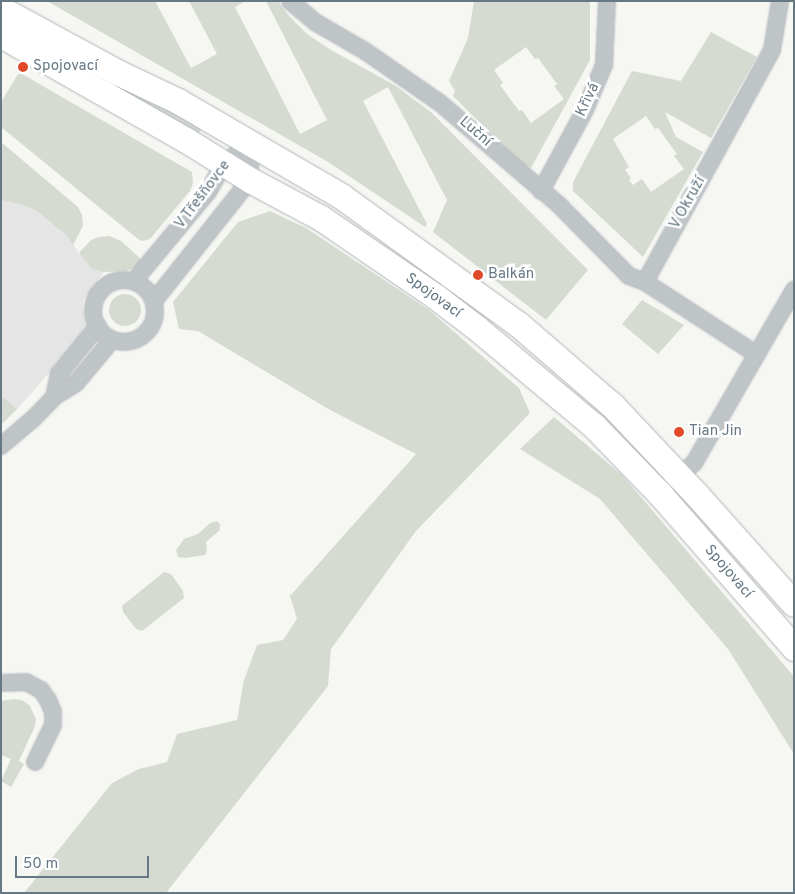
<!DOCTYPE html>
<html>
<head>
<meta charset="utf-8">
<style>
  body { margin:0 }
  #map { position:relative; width:795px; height:894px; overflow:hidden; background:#f6f6f3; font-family:Overpass,sans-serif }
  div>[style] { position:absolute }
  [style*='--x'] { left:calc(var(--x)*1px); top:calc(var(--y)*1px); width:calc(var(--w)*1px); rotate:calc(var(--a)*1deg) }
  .built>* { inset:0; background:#e4e5e4 }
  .green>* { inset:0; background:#d6dbd2 }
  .round { border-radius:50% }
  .roads { filter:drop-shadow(0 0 1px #b1b6ba) drop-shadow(0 0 1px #b1b6ba) }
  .street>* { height:16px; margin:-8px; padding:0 8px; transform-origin:8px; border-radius:8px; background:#bfc4c7 }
  .street>.ring { margin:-8px; padding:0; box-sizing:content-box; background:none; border:16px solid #bfc4c7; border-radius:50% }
  .primary>* { height:25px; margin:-12.5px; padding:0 12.5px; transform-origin:12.5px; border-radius:12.5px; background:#fff }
  .dots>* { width:14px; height:14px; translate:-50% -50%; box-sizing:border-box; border:2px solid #fff; border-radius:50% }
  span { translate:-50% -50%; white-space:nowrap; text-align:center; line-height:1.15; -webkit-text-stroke:5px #fff; paint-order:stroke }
  .poi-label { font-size:15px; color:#657884 }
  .left { translate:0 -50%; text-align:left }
  .street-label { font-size:15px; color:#657884 }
  .frame { position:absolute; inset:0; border:2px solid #657884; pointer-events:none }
  .scale { position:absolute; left:15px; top:856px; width:134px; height:22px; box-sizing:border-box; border:2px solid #657884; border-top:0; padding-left:6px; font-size:15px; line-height:18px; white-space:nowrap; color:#657884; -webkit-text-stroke:4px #fff; paint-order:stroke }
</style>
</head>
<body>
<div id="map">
  <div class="built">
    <i style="clip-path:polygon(1px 200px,23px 205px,37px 211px,66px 235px,79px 253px,96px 270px,104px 272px,83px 301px,85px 326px,76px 343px,17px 409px,1px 395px)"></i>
  </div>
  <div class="green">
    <i style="clip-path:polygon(47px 1px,155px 1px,191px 68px,217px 54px,189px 1px,245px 1px,235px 7px,300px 134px,327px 120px,266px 1px,278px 1px,290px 17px,307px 34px,331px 50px,396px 86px,432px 113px,588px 270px,546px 320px,433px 232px,447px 200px,388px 87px,363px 101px,427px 224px,425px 227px,328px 162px)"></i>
    <i style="clip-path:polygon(evenodd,474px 1px,590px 1px,590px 60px,531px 168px,518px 161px,453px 96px,455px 91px,449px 81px,468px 38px,474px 1px,526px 47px,535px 59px,538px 58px,557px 84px,554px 86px,564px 99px,531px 123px,522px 110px,519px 111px,500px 85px,503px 83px,494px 70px,526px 47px)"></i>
    <i style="clip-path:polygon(1px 24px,203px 127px,198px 134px)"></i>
    <i style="clip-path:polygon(evenodd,711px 32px,757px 57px,711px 138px,665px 112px,676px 137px,703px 152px,643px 257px,573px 191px,573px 182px,632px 71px,681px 81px,711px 32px,646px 116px,655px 129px,658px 128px,677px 154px,674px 156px,684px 169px,651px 192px,642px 179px,633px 185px,629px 180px,631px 178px,625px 170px,629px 167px,613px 139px,646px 116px)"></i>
    <i style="clip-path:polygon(18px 74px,22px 74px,192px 172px,193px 183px,190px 191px,150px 239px,142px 241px,138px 239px,1px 127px,1px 102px)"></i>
    <i style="clip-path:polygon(1px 142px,78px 207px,82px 215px,83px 226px,73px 245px,66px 235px,37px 211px,23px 205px,1px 200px)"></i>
    <i style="clip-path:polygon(270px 211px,306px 228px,429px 310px,519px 388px,530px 413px,416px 531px,331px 649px,328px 686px,166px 893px,24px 893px,112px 783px,139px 769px,167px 762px,177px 734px,237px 720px,244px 680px,257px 645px,283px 640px,297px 619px,290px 596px,416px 454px,330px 410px,198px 331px,179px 329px,173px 302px,238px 222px)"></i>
    <i style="clip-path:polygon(109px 236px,121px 241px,142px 260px,135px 268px,126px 271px,104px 272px,92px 269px,79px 253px,91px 240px,99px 237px)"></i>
    <i class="round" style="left:109px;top:294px;width:32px;height:32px"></i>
    <i style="clip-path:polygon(642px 300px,684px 325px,658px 354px,622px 324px)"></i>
    <i style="clip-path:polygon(1px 395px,17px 409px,1px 425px)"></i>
    <i style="clip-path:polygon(554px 417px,623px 476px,791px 673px,794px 677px,794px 754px,728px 649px,600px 499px,520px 449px)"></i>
    <i style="clip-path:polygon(217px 521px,220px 524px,220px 530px,206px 542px,207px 550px,205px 555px,185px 558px,178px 557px,176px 550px,184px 539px,198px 534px,210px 523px)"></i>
    <i style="clip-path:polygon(164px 572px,171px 574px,183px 591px,184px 598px,142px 631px,136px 629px,123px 612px,122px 606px)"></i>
    <i style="clip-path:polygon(13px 699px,22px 700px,30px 706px,36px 719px,35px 726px,19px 761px,24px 764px,11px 787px,1px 781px,11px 759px,1px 755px,1px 701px)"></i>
  </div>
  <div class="roads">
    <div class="street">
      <i style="--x:290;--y:1;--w:33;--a:40"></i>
      <i style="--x:315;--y:22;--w:58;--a:30.1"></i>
      <i style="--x:365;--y:51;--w:91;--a:34.7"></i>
      <i style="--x:440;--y:103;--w:158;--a:40.6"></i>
      <i style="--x:560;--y:206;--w:98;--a:45.4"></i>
      <i style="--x:629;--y:276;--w:17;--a:21"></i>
      <i style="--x:645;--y:282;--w:132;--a:33"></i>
      <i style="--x:541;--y:191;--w:92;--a:-61.5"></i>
      <i style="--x:585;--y:110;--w:49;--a:-67.1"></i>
      <i style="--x:604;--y:65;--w:64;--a:-87.3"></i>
      <i class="ring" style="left:93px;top:280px;width:46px;height:46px"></i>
      <i style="--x:134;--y:281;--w:116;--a:-50.3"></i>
      <i style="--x:208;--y:192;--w:33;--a:-61"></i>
      <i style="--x:224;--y:163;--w:32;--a:-36"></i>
      <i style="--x:645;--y:282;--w:264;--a:-61.3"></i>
      <i style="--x:772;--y:50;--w:50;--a:-80.7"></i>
      <i style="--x:154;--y:301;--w:154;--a:-51.6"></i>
      <i style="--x:250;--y:180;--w:36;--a:-90"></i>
      <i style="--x:54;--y:397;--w:24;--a:-78"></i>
      <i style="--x:59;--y:374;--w:62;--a:-50.9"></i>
      <i style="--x:1;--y:446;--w:43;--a:-40.3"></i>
      <i style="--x:34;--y:418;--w:29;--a:-46"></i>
      <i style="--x:54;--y:397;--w:26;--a:-32"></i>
      <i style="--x:76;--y:383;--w:56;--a:-50.1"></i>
      <i style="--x:659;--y:493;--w:46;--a:-40.6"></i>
      <i style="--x:694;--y:463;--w:200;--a:-60"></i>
      <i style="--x:1;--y:683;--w:25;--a:-2"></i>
      <i style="--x:26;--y:682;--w:17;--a:28"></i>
      <i style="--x:41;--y:690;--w:12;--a:55"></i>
      <i style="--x:48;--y:700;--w:13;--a:67"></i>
      <i style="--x:53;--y:712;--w:13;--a:90"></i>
      <i style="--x:53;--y:725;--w:41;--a:115.9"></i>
    </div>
    <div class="primary">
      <i style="--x:1;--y:9;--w:132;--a:28.5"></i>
      <i style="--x:117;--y:72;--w:68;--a:25.4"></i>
      <i style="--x:178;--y:101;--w:189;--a:30.2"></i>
      <i style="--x:341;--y:196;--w:218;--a:35.9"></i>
      <i style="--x:518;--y:324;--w:124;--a:40.8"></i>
      <i style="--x:612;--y:405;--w:122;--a:46.7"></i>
      <i style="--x:696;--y:494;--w:147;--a:48.3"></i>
      <i style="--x:1;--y:35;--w:213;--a:29.6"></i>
      <i style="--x:186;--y:140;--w:75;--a:32"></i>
      <i style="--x:250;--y:180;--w:81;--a:28.2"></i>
      <i style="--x:321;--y:218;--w:138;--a:34.4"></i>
      <i style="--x:435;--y:296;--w:54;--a:37.5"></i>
      <i style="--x:478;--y:329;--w:151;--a:39.9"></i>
      <i style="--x:594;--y:426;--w:93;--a:45.9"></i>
      <i style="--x:659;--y:493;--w:206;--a:48.9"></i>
    </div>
  </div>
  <div class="dots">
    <i style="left:23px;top:67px;background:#e14a28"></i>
    <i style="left:478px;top:275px;background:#e14a28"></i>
    <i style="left:679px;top:432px;background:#e14a28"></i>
  </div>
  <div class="poi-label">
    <span class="left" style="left:33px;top:67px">Spojovací</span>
    <span class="left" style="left:488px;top:275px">Balkán</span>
    <span class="left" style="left:689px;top:432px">Tian Jin</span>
  </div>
  <div class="street-label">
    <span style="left:588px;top:100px;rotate:-65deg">Křivá</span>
    <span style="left:475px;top:132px;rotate:41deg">Luční</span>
    <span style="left:203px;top:195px;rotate:-53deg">V Třešňovce</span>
    <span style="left:688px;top:203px;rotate:-61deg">V Okruží</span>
    <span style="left:433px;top:296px;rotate:36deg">Spojovací</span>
    <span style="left:728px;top:572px;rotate:49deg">Spojovací</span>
  </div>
  <div class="frame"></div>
  <div class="scale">50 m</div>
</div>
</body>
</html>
